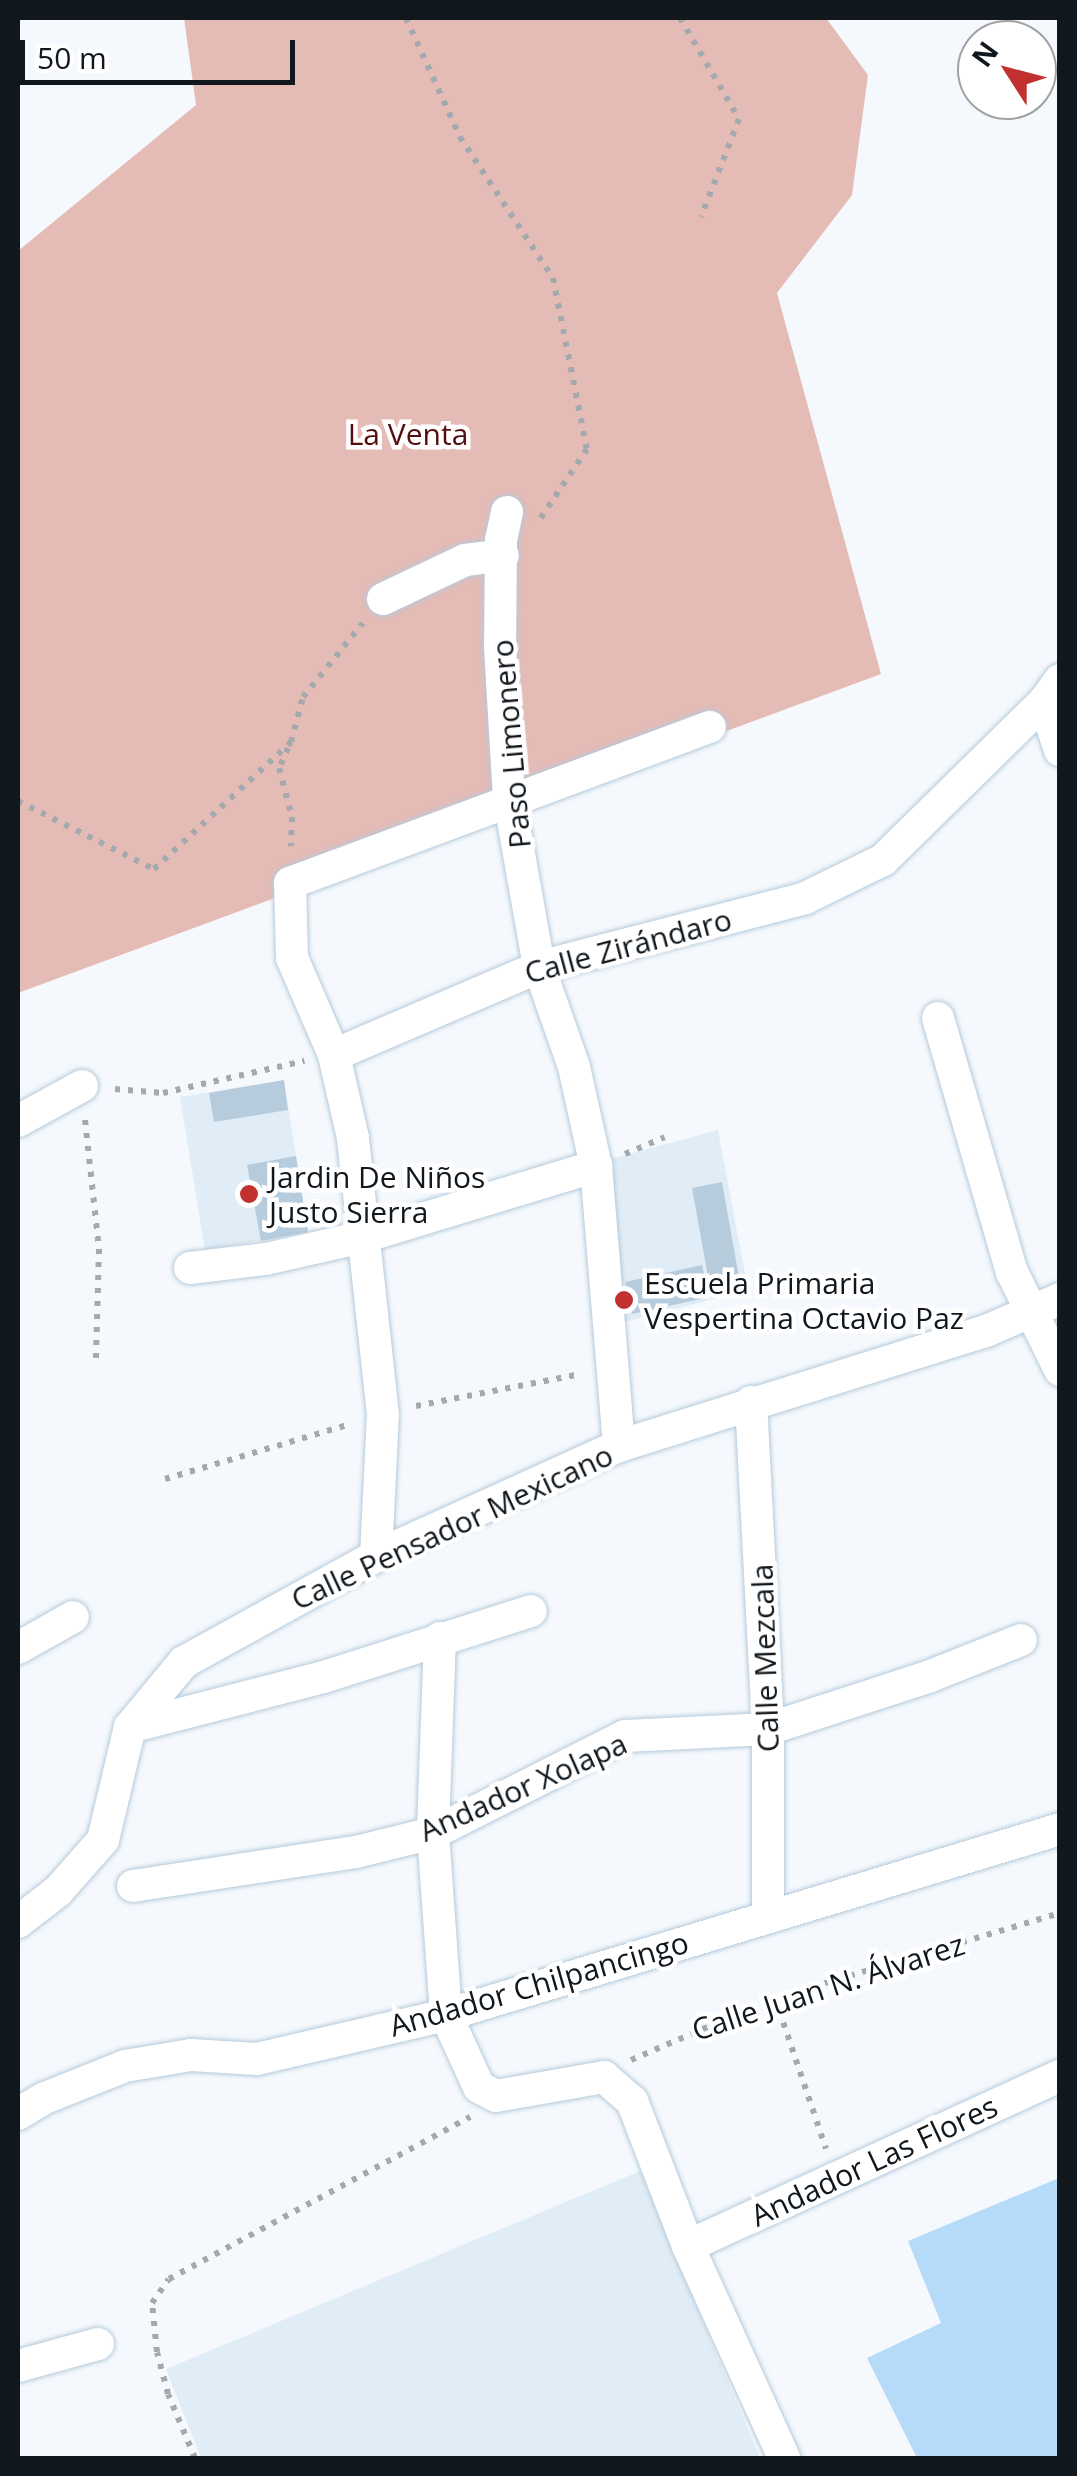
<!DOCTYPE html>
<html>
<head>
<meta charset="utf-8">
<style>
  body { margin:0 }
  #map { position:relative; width:1077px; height:2476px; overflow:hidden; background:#f5f9fd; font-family:"Open Sans",sans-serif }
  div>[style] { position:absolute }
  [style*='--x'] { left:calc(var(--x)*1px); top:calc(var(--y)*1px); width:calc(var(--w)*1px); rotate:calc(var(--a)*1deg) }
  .built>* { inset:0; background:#e1edf6 }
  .green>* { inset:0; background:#e5bbb6 }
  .water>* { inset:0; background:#b6dbf9 }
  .building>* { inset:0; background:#b6ccdd }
  .path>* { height:6px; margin-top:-3px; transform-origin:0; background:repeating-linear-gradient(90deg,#a4a9ae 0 5px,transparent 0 13px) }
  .roads { filter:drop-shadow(0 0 2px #b5cadb) drop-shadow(0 0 2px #b5cadb) }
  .minor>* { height:32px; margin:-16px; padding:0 16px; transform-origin:16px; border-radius:16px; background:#fff }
  .dots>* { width:28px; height:28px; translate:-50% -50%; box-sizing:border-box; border:5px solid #fff; border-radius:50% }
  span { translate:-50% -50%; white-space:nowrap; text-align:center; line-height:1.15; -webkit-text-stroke:9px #fff; paint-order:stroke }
  .park-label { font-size:30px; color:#540e0e }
  .street-label { font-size:30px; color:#10171d }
  .poi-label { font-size:30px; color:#10171d }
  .left { translate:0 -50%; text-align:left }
  .frame { position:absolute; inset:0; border:20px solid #10171d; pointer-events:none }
  .north { position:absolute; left:957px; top:20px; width:100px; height:100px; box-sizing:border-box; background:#fff; border:2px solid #9fa2a5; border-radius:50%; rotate:306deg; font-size:28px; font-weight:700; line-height:40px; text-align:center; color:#10171d }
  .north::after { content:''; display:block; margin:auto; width:35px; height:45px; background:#c0312f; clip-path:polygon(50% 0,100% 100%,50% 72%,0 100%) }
  .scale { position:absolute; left:20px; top:40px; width:275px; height:45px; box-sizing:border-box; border:5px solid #10171d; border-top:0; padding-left:12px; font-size:30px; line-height:35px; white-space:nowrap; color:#10171d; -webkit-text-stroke:8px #fff; paint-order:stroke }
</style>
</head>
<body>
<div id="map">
  <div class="built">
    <i style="clip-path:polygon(284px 1080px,308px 1232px,205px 1250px,180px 1097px)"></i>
    <i style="clip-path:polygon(718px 1130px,748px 1290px,621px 1323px,603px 1161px)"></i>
    <i style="clip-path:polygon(640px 2171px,760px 2458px,201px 2458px,166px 2369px)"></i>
  </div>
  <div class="green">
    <i style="clip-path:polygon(184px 18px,826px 18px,868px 75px,852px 195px,777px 293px,881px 674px,18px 993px,18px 251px,196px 105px)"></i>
  </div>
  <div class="water">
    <i style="clip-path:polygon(1059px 2178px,1059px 2458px,917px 2458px,867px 2358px,941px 2323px,908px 2241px)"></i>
  </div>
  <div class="building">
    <i style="clip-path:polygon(284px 1080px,288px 1110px,214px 1122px,209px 1093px)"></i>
    <i style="clip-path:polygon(296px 1156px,308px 1232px,261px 1241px,247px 1165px)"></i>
    <i style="clip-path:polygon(722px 1182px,740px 1283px,710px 1288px,692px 1188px)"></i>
    <i style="clip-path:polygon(702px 1265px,710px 1297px,632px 1314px,625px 1282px)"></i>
  </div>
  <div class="path">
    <i style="--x:406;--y:18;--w:131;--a:65.6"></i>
    <i style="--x:460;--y:137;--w:169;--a:56.6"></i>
    <i style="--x:553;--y:278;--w:174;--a:78.8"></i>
    <i style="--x:587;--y:449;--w:84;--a:123.9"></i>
    <i style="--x:680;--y:18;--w:117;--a:59.7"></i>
    <i style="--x:739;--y:119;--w:105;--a:111.2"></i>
    <i style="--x:288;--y:748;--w:22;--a:114"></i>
    <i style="--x:279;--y:768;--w:51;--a:75.1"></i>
    <i style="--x:292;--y:817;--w:29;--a:92"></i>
    <i style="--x:18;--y:801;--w:152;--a:26.6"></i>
    <i style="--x:154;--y:869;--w:187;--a:-42.8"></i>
    <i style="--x:291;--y:742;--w:47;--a:-75.1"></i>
    <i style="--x:303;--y:697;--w:95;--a:-51"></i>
    <i style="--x:115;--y:1089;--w:48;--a:4.8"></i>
    <i style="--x:163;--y:1093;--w:145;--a:-12.8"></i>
    <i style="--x:85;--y:1120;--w:130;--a:83.8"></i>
    <i style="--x:99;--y:1249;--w:109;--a:91.6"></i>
    <i style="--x:625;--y:1154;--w:43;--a:-23"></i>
    <i style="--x:416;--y:1406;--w:168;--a:-11"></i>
    <i style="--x:165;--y:1479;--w:194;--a:-16.5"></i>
    <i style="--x:775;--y:1998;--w:159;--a:71.3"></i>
    <i style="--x:631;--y:2060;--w:157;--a:-23.3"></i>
    <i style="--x:775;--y:1998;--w:297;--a:-16.6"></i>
    <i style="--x:195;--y:2458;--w:69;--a:-112.9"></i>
    <i style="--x:168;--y:2394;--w:43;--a:-104.7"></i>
    <i style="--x:157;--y:2352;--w:49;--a:-95.8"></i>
    <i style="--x:152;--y:2303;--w:29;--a:-55"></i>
    <i style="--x:169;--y:2279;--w:342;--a:-28.3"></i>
  </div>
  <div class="roads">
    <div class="minor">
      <i style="--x:507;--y:512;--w:29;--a:102"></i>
      <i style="--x:501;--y:540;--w:107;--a:90.5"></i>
      <i style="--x:500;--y:647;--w:151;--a:86.6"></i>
      <i style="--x:509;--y:798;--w:172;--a:79.9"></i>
      <i style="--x:539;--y:967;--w:106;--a:70.7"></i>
      <i style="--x:574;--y:1067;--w:101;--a:77.5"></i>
      <i style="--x:596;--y:1166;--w:281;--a:85.3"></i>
      <i style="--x:383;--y:599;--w:91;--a:-25.4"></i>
      <i style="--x:465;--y:560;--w:38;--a:-7"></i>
      <i style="--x:1044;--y:702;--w:51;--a:71.6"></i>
      <i style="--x:938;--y:1018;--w:265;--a:73.8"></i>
      <i style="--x:1012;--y:1272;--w:109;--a:63.9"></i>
      <i style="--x:334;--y:1055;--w:223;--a:-23.2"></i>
      <i style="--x:539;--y:967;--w:275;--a:-14.5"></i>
      <i style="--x:805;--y:898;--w:87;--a:-26"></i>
      <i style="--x:883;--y:860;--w:226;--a:-44.5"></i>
      <i style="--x:1044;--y:702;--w:27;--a:-54"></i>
      <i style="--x:18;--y:1121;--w:73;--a:-28.7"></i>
      <i style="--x:190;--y:1268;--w:77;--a:-6.8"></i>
      <i style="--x:266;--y:1259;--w:99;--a:-12.8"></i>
      <i style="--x:363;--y:1237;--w:244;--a:-16.9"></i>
      <i style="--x:751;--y:1402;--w:327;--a:87"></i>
      <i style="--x:768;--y:1729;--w:187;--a:90"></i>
      <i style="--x:376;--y:1556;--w:141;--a:-87.2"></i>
      <i style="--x:383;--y:1415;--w:279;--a:-96.2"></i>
      <i style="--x:353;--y:1138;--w:85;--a:-102.9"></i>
      <i style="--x:334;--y:1055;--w:106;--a:-113.4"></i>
      <i style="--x:292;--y:958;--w:75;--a:-91.5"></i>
      <i style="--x:290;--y:883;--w:448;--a:-20.4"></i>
      <i style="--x:440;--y:1638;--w:195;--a:92.1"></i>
      <i style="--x:433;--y:1833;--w:182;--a:85.9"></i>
      <i style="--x:446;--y:2015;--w:79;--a:65.4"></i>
      <i style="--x:479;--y:2087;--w:19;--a:28"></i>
      <i style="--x:496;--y:2096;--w:110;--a:-10"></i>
      <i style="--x:604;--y:2077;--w:37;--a:41"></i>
      <i style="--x:632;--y:2101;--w:155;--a:68.9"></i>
      <i style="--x:688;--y:2246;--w:233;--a:65.6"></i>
      <i style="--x:18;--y:1648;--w:63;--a:-29.4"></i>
      <i style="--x:130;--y:1727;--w:200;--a:-14.5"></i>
      <i style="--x:324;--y:1677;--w:217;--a:-17.7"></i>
      <i style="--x:133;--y:1886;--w:226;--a:-8.7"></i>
      <i style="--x:356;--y:1852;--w:79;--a:-13.9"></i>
      <i style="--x:433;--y:1833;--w:215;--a:-26.8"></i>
      <i style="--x:625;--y:1736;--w:143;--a:-2.8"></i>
      <i style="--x:768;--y:1729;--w:168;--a:-18"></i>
      <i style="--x:928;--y:1677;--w:100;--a:-21.7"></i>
      <i style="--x:18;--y:1922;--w:51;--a:-37.8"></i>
      <i style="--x:58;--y:1891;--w:68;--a:-48.6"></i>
      <i style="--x:103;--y:1840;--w:116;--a:-76.6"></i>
      <i style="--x:130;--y:1727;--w:85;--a:-50.3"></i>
      <i style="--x:184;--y:1662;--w:219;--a:-28.9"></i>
      <i style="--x:376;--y:1556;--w:267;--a:-24.4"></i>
      <i style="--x:619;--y:1446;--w:385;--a:-17.4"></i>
      <i style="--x:986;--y:1331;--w:81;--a:-23.4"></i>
      <i style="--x:18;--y:2114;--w:31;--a:-31"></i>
      <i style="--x:45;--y:2098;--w:86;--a:-21.8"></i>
      <i style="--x:125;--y:2066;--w:67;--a:-9.5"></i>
      <i style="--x:191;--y:2055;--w:66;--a:3.5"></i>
      <i style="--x:257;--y:2059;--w:194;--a:-13.1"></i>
      <i style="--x:446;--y:2015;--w:642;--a:-16.85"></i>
      <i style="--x:688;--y:2246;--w:409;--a:-24.6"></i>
      <i style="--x:18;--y:2366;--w:83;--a:-15.4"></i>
    </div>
  </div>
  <div class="dots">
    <i style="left:249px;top:1194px;background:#c0312f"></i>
    <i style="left:624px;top:1300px;background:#c0312f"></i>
  </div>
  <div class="park-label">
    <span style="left:408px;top:434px">La Venta</span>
  </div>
  <div class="street-label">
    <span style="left:511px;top:744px;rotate:-95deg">Paso Limonero</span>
    <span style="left:628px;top:946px;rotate:-15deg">Calle Zirándaro</span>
    <span style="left:452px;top:1527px;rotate:-25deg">Calle Pensador Mexicano</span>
    <span style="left:765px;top:1658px;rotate:-92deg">Calle Mezcala</span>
    <span style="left:523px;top:1787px;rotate:-24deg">Andador Xolapa</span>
    <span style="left:539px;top:1984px;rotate:-16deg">Andador Chilpancingo</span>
    <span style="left:828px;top:1987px;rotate:-18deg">Calle Juan N. Álvarez</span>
    <span style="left:874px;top:2161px;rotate:-25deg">Andador Las Flores</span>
  </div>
  <div class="poi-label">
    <span class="left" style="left:269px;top:1194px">Jardin De Niños<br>Justo Sierra</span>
    <span class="left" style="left:644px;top:1300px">Escuela Primaria<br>Vespertina Octavio Paz</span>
  </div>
  <div class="frame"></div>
  <div class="north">N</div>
  <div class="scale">50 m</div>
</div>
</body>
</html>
